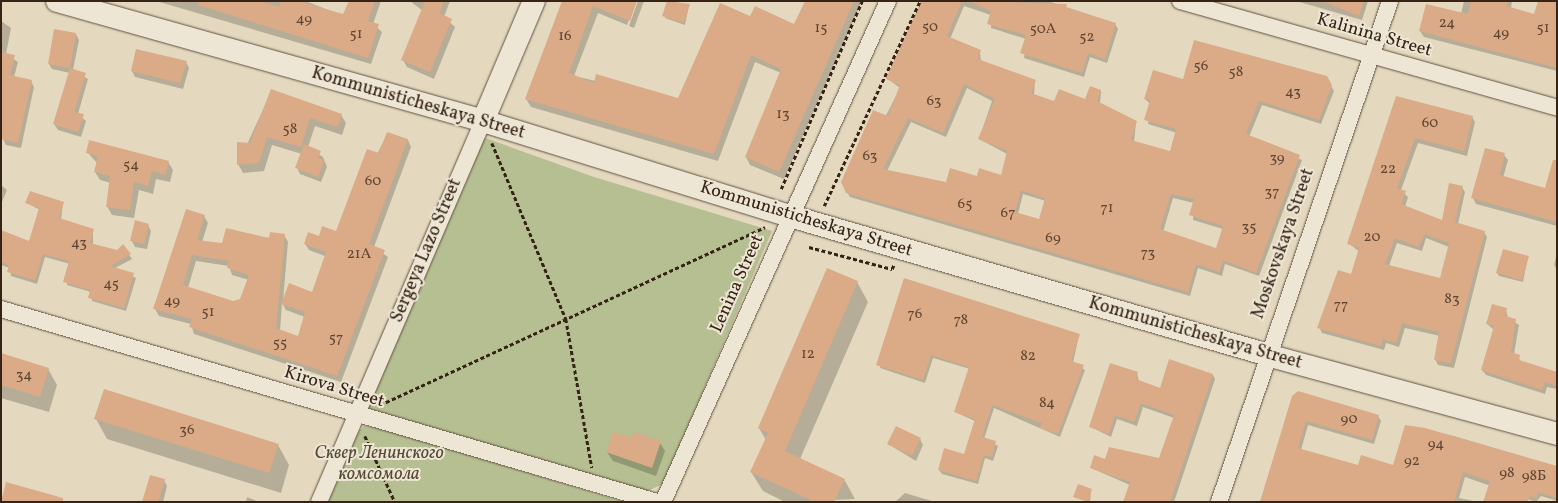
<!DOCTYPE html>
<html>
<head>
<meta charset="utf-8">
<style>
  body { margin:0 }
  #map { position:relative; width:1558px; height:503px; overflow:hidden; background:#e4d9be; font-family:Vollkorn,serif }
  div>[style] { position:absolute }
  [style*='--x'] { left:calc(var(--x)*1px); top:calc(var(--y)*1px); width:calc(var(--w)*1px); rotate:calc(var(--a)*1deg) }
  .green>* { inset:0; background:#b5bf91 }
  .shadow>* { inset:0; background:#0003 }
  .building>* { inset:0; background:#dbab88 }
  .path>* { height:2.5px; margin-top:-1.25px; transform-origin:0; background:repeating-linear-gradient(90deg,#362316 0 4px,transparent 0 6.5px) }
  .roads { filter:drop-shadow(0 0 1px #625040) drop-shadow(0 0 1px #625040) }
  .street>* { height:16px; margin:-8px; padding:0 8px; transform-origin:8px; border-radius:8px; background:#ede6d5 }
  .secondary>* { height:22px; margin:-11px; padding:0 11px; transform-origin:11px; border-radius:11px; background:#ede6d5 }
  span { translate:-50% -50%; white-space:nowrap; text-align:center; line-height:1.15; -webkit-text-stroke:4px #ede6d5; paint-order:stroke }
  .number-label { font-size:15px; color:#5f4532 }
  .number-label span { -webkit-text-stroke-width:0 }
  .street-label { font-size:18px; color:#362316 }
  .park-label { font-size:18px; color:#564a35; font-style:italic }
  .frame { position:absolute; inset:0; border:2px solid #362316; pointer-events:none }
</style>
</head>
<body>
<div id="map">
  <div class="green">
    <i style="clip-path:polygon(477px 135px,594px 177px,772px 231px,663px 484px,636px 496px,356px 416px)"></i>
    <i style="clip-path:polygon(364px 426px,381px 428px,624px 502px,324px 502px,351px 439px)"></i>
  </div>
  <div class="shadow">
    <i style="clip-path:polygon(156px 1px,305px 1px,344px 16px,350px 1px,381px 1px,373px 24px,382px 32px,371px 64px)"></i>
    <i style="clip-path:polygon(410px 1px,450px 1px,444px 17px,455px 27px,434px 79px,407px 67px,403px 60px,423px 11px)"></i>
    <i style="clip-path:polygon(564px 1px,636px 1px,627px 25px,598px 13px,574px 76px,679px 100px,751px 18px,795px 26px,806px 1px,862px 1px,784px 179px,750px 165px,746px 157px,781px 73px,755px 62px,718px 161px,531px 107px,526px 99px)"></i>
    <i style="clip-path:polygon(638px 1px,644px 1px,634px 28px,629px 26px)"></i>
    <i style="clip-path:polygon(668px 1px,689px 5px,685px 25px,665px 18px)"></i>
    <i style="clip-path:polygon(evenodd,922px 1px,1048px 1px,1115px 24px,1118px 29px,1107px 63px,1090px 57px,1084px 77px,1024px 58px,1026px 39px,991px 28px,991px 15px,964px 6px,950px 39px,980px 51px,981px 61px,1035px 81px,1034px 95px,1055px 103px,1086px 101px,1091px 87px,1101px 91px,1100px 104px,1136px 122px,1134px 143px,1171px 153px,1177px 133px,1148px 124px,1150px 104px,1145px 99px,1184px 80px,1326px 77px,1334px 91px,1321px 124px,1262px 105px,1249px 137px,1302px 160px,1259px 276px,1225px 264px,1222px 276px,1198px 268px,1190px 296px,850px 197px,847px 192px,900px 88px,888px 79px,922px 1px,967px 88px,992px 101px,979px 139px,1007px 154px,1002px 177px,946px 184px,887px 171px,911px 122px,946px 137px,967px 88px,922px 1px,1023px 194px,1046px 201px,1040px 220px,1018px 214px,1023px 194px,922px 1px,1173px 198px,1194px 203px,1193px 220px,1223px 229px,1217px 249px,1163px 232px,1173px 198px)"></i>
    <i style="clip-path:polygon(1296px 1px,1368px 1px,1362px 20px)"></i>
    <i style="clip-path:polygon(1464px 1px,1512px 1px,1511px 8px,1535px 16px,1557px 1px,1557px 71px,1424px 37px,1420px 31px,1461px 14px)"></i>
    <i style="clip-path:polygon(1px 21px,11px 28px,6px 54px,18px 62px,14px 77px,31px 81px,34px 87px,21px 148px,6px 145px,3px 139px)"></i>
    <i style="clip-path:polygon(76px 34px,79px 40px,73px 70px,88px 79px,78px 114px,86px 121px,81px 137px,58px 130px,54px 124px,70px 73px,52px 69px,49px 64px)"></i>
    <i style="clip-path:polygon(186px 62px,189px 68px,183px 89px,135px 77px,132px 71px)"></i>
    <i style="clip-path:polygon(272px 90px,341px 115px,346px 123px,342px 135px,315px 126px,308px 147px,323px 157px,327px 167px,321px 182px,300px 174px,297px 168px,302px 154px,272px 145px,264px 171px,243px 173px,238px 164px)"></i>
    <i style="clip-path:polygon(evenodd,1397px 97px,1472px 117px,1475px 122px,1467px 156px,1418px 143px,1401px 190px,1408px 197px,1405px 207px,1443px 221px,1462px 187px,1465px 192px,1458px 224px,1484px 232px,1487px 237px,1454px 368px,1438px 365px,1435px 359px,1440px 336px,1405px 328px,1399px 347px,1386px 343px,1384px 350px,1322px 333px,1319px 327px,1351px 276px,1360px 252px,1348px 243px,1397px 97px,1426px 238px,1449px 247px,1441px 280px,1389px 266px,1397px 243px,1422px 251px,1426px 238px)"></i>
    <i style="clip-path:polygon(evenodd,388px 133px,408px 140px,411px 147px,374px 247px,388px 257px,341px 382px,194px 334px,191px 324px,159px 316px,155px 309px,204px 216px,208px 223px,202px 242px,223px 245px,284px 235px,288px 242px,283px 301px,313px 293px,325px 256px,309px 250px,305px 244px,336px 233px,388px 133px,196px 261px,229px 266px,232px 275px,249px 280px,241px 300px,233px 303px,188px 288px,196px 261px,388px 133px,282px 303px,286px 310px,305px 317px,298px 337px,280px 331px,282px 303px)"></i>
    <i style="clip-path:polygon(88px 153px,168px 162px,173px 170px,170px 182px,156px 179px,153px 194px,139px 190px,134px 218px,112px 215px,107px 206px,111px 183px,100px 180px,95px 172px,97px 163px)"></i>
    <i style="clip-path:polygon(1504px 155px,1508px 160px,1503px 178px,1546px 189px,1557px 166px,1557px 226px,1476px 204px,1473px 198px)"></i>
    <i style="clip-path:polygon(1px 185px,7px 190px,1px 204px)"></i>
    <i style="clip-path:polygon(27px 203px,63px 203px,61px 220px,93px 230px,93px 245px,117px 252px,123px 246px,132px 259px,115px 268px,136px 278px,126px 311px,92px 301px,91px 292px,67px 285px,70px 264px,45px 257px,37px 284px,11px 276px,10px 268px,1px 265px,1px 232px,29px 242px,40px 210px)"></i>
    <i style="clip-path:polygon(148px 225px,151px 231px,147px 249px,135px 247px,132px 241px)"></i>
    <i style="clip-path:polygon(1557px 253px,1557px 270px,1554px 265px)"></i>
    <i style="clip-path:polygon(1528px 257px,1523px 282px,1499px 276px,1497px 273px)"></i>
    <i style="clip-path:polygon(905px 279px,1079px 335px,1073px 363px,1085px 370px,1060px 437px,994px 408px,984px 439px,998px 446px,993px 461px,985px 458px,978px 484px,942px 474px,939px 470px,965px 455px,975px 421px,955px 412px,970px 369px,933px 358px,925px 383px,880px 368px)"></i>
    <i style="clip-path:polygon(857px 282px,868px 302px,800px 459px,844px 479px,855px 499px,785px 502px,763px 491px,751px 472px,766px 440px,759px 428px)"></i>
    <i style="clip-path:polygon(1506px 310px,1508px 318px,1519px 325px,1514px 354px,1522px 362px,1557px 373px,1557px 389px,1547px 387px,1545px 394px,1486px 375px,1482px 370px,1494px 330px,1487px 324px)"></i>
    <i style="clip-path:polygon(1px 355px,48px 369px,57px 385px,49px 412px,1px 398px)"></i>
    <i style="clip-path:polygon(1137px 373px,1139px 382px,1161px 390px,1213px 375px,1215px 379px,1174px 502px,1124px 502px,1130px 485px,1091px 468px,1106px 460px,1160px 460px,1174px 418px,1143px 407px,1137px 426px,1117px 419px,1111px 437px,1091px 427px)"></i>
    <i style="clip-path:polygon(1293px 397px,1378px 416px,1381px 421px,1374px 444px,1308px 425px,1301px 450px,1359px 467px,1394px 466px,1406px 427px,1454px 436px,1557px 467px,1557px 501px,1541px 496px,1536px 502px,1465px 477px,1459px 498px,1478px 502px,1260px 502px)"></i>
    <i style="clip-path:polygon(96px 419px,278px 445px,289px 465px,281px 493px,107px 439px)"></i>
    <i style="clip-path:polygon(920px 439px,923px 445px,916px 461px,888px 444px)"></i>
    <i style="clip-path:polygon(660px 443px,665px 451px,656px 476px,613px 461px,607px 452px)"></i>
    <i style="clip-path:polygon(164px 480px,167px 486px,163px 502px,145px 502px)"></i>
    <i style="clip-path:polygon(1091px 490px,1090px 502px,1075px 497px)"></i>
    <i style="clip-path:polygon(905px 493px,935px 502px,895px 502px)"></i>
    <i style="clip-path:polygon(247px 497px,259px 502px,246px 502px)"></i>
  </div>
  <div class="building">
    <i style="clip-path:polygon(198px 1px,260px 1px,279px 7px,281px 1px,298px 1px,343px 14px,349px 1px,375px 1px,368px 21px,379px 24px,368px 58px,198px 5px)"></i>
    <i style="clip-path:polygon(425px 1px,444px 1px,439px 13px,452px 19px,430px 72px,401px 60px)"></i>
    <i style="clip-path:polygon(562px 1px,637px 1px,630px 21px,593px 6px,569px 73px,594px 83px,596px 74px,678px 98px,720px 3px,750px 16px,755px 6px,794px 24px,805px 1px,854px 1px,779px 172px,745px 157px,781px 69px,751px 55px,714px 154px,525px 99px)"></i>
    <i style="clip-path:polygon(667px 1px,690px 4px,684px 23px,662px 16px)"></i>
    <i style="clip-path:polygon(evenodd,921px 1px,962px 1px,947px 36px,981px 50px,978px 59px,1036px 80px,1031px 93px,1054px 101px,1059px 89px,1085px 99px,1090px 86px,1101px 90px,1097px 101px,1137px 121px,1131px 140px,1170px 151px,1176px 129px,1144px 120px,1150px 100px,1144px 99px,1153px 70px,1183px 79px,1194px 40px,1327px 76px,1332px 85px,1319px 120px,1259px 101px,1246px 134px,1300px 155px,1256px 273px,1223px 260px,1219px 272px,1196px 264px,1188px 292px,846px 193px,841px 182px,873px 110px,888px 116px,900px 85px,886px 79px,921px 1px,964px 84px,995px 99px,978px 139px,1007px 151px,1001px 175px,979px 168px,977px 176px,950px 168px,946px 182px,883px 169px,908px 118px,943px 133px,964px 84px,921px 1px,1021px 190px,1045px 198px,1039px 219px,1015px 212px,1021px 190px,921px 1px,1171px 194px,1194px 199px,1189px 215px,1223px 226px,1216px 248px,1160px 229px,1171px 194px)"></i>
    <i style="clip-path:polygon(968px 1px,1067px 4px,1066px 7px,1116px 23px,1105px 59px,1088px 53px,1082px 73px,1020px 53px,1026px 35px,987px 24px,991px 11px)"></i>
    <i style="clip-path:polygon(1322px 1px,1364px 1px,1359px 16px)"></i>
    <i style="clip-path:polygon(1471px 1px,1508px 1px,1507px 6px,1534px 14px,1538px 1px,1557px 1px,1557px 68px,1419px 31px,1426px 4px,1468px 14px)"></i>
    <i style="clip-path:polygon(54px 29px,76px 33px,70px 68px,48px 64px)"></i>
    <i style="clip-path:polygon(136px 49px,187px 61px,180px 83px,131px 71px)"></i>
    <i style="clip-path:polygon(1px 52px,15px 55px,10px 75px,32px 80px,18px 143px,1px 139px)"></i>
    <i style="clip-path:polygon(70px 68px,86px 73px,74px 112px,84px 114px,78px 132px,53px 124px)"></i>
    <i style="clip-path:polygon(271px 89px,342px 114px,338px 127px,310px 118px,301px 147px,267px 137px,259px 163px,237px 165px,237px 142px,250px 143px)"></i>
    <i style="clip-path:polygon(evenodd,1396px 96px,1473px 116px,1464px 151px,1415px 138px,1397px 188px,1406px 191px,1401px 204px,1442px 220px,1449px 183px,1463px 186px,1455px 222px,1485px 231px,1451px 363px,1434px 360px,1439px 332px,1402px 323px,1396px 343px,1383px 339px,1381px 346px,1317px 328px,1338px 270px,1351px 274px,1359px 248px,1347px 244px,1396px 96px,1424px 234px,1449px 243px,1440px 278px,1385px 264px,1395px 238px,1419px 247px,1424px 234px)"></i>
    <i style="clip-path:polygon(evenodd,387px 132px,408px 139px,369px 244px,385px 250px,337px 376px,189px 327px,192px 319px,153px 309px,186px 209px,205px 215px,197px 240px,222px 243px,226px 228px,269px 238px,270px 232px,285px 234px,276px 328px,298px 336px,305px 312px,281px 304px,289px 283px,312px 292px,326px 252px,304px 244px,308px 232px,319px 236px,322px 226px,336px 231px,367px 149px,379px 153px,387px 132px,192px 255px,229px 261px,227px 268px,249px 275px,240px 299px,233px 301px,183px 285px,192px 255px)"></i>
    <i style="clip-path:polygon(89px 140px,169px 161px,165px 175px,152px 171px,148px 186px,134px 182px,130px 210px,106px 207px,110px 176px,94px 172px,98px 156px,86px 153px)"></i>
    <i style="clip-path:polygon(304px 144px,321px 151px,318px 158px,324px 160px,318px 177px,295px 168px)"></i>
    <i style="clip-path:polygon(1485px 148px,1505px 153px,1500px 175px,1545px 188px,1553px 160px,1557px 160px,1557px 222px,1471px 198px)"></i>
    <i style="clip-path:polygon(30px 191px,64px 202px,59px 218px,94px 229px,90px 243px,117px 250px,123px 244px,131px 254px,110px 266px,134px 273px,124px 308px,88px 298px,90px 290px,63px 282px,69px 261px,43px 254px,35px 280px,7px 272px,9px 265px,1px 262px,1px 230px,29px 241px,39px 208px,25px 203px)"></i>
    <i style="clip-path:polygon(135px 220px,149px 224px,144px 244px,130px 241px)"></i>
    <i style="clip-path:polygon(1503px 249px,1529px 256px,1522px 280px,1496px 273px)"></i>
    <i style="clip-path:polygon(827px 268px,858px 281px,785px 451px,845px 479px,834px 502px,815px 502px,750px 472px,768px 433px,758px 428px)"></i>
    <i style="clip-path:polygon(904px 278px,1080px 334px,1071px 361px,1084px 365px,1058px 434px,1040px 428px,1042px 423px,992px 405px,982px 437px,996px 441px,992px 457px,984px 455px,976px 481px,938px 470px,944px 448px,964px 454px,975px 419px,954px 412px,969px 367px,931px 355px,923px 380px,876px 365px)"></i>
    <i style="clip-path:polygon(1492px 304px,1507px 308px,1505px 316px,1516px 319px,1511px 352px,1520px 355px,1519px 360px,1557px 372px,1557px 386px,1545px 382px,1542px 390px,1481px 370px,1494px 326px,1486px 324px)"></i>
    <i style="clip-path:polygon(1px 353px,49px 368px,40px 397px,1px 385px)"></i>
    <i style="clip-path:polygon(1169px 359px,1213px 374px,1170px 502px,1123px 502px,1130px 482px,1090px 468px,1094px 455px,1105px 459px,1109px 447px,1159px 458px,1174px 415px,1141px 403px,1134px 422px,1115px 415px,1109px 434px,1089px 427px,1110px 363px,1138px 372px,1136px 379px,1160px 388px)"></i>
    <i style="clip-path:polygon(104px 389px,279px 444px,269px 473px,94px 419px)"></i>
    <i style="clip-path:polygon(1298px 391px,1379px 415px,1372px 440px,1306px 421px,1298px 448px,1358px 465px,1361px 455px,1393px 465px,1405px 425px,1425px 428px,1557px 466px,1557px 498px,1538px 492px,1537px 498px,1529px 496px,1528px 502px,1483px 502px,1490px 481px,1463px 472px,1454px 502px,1260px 502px,1292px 396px)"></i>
    <i style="clip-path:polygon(896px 426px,921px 438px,912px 456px,887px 444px)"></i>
    <i style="clip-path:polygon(613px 432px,632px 438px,634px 432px,661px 441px,652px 468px,606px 452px)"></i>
    <i style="clip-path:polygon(150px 475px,165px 479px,158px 502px,142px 502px)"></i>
    <i style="clip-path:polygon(6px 482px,63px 498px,63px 502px,1px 502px)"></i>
    <i style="clip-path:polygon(1078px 484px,1092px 489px,1088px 502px,1073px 497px)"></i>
  </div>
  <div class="path">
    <i style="--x:492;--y:143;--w:191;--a:67.2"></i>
    <i style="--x:566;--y:319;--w:151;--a:80.1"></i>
    <i style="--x:781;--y:189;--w:205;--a:-66.7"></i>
    <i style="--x:824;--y:206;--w:226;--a:-64.9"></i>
    <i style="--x:809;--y:247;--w:86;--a:14.8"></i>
    <i style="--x:892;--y:269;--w:5;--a:-68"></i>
    <i style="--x:380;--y:405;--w:424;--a:-24.8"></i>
    <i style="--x:365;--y:436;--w:72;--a:65.6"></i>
  </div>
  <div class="roads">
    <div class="street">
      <i style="--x:1180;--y:1;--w:392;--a:15.8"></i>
      <i style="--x:1;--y:309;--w:684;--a:16.39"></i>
      <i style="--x:319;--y:502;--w:415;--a:-66.7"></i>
      <i style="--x:663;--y:502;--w:549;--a:-65.82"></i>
      <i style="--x:1219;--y:502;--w:529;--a:-71.15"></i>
    </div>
    <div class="secondary">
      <i style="--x:57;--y:1;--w:443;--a:15.7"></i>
      <i style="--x:483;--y:121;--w:321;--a:17.2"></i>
      <i style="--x:790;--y:216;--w:497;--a:16.2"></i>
      <i style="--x:1267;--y:355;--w:301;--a:15.2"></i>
      <i style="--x:483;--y:121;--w:130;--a:-67"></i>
    </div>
  </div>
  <div class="number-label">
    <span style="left:304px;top:20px">49</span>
    <span style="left:1447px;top:24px">24</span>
    <span style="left:930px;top:28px">50</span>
    <span style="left:821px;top:29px">15</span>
    <span style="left:1543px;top:29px">51</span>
    <span style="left:1043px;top:30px">50A</span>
    <span style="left:1501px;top:34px">49</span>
    <span style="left:356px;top:35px">51</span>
    <span style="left:565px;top:37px">16</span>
    <span style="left:1087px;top:38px">52</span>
    <span style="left:1201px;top:67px">56</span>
    <span style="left:1236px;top:73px">58</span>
    <span style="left:1293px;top:93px">43</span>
    <span style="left:934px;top:102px">63</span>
    <span style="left:783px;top:115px">13</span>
    <span style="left:1430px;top:124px">60</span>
    <span style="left:290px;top:130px">58</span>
    <span style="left:870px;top:157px">63</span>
    <span style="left:1277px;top:159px">39</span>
    <span style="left:131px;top:166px">54</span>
    <span style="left:1388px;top:170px">22</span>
    <span style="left:373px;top:182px">60</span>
    <span style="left:1272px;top:193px">37</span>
    <span style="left:965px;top:205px">65</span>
    <span style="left:1107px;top:209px">71</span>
    <span style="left:1008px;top:214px">67</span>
    <span style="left:1249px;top:228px">35</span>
    <span style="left:1372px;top:238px">20</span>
    <span style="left:1053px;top:239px">69</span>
    <span style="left:79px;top:244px">43</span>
    <span style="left:1148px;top:254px">73</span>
    <span style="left:359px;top:255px">21А</span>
    <span style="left:111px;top:285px">45</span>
    <span style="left:1452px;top:300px">83</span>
    <span style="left:172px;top:302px">49</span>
    <span style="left:1341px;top:306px">77</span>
    <span style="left:208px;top:313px">51</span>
    <span style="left:915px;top:315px">76</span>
    <span style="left:961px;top:321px">78</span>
    <span style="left:336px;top:339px">57</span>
    <span style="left:280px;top:344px">55</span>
    <span style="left:808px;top:355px">12</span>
    <span style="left:1028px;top:357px">82</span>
    <span style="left:24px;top:376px">34</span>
    <span style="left:1047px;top:404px">84</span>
    <span style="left:1349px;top:420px">90</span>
    <span style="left:187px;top:431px">36</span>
    <span style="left:1436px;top:445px">94</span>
    <span style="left:1412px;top:462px">92</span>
    <span style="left:1507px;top:474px">98</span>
    <span style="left:1534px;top:477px">98Б</span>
  </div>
  <div class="street-label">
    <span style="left:1374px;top:36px;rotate:16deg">Kalinina Street</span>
    <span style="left:418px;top:104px;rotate:16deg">Kommunisticheskaya Street</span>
    <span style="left:806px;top:220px;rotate:17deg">Kommunisticheskaya Street</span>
    <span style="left:1284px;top:244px;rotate:-71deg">Moskovskaya Street</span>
    <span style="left:427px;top:251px;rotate:-67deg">Sergeya Lazo Street</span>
    <span style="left:738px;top:284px;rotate:-66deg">Lenina Street</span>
    <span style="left:1195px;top:334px;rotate:16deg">Kommunisticheskaya Street</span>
    <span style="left:334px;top:388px;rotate:17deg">Kirova Street</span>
  </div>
  <div class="park-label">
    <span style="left:379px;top:465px">Сквер Ленинского<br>комсомола</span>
  </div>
  <div class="frame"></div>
</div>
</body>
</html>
